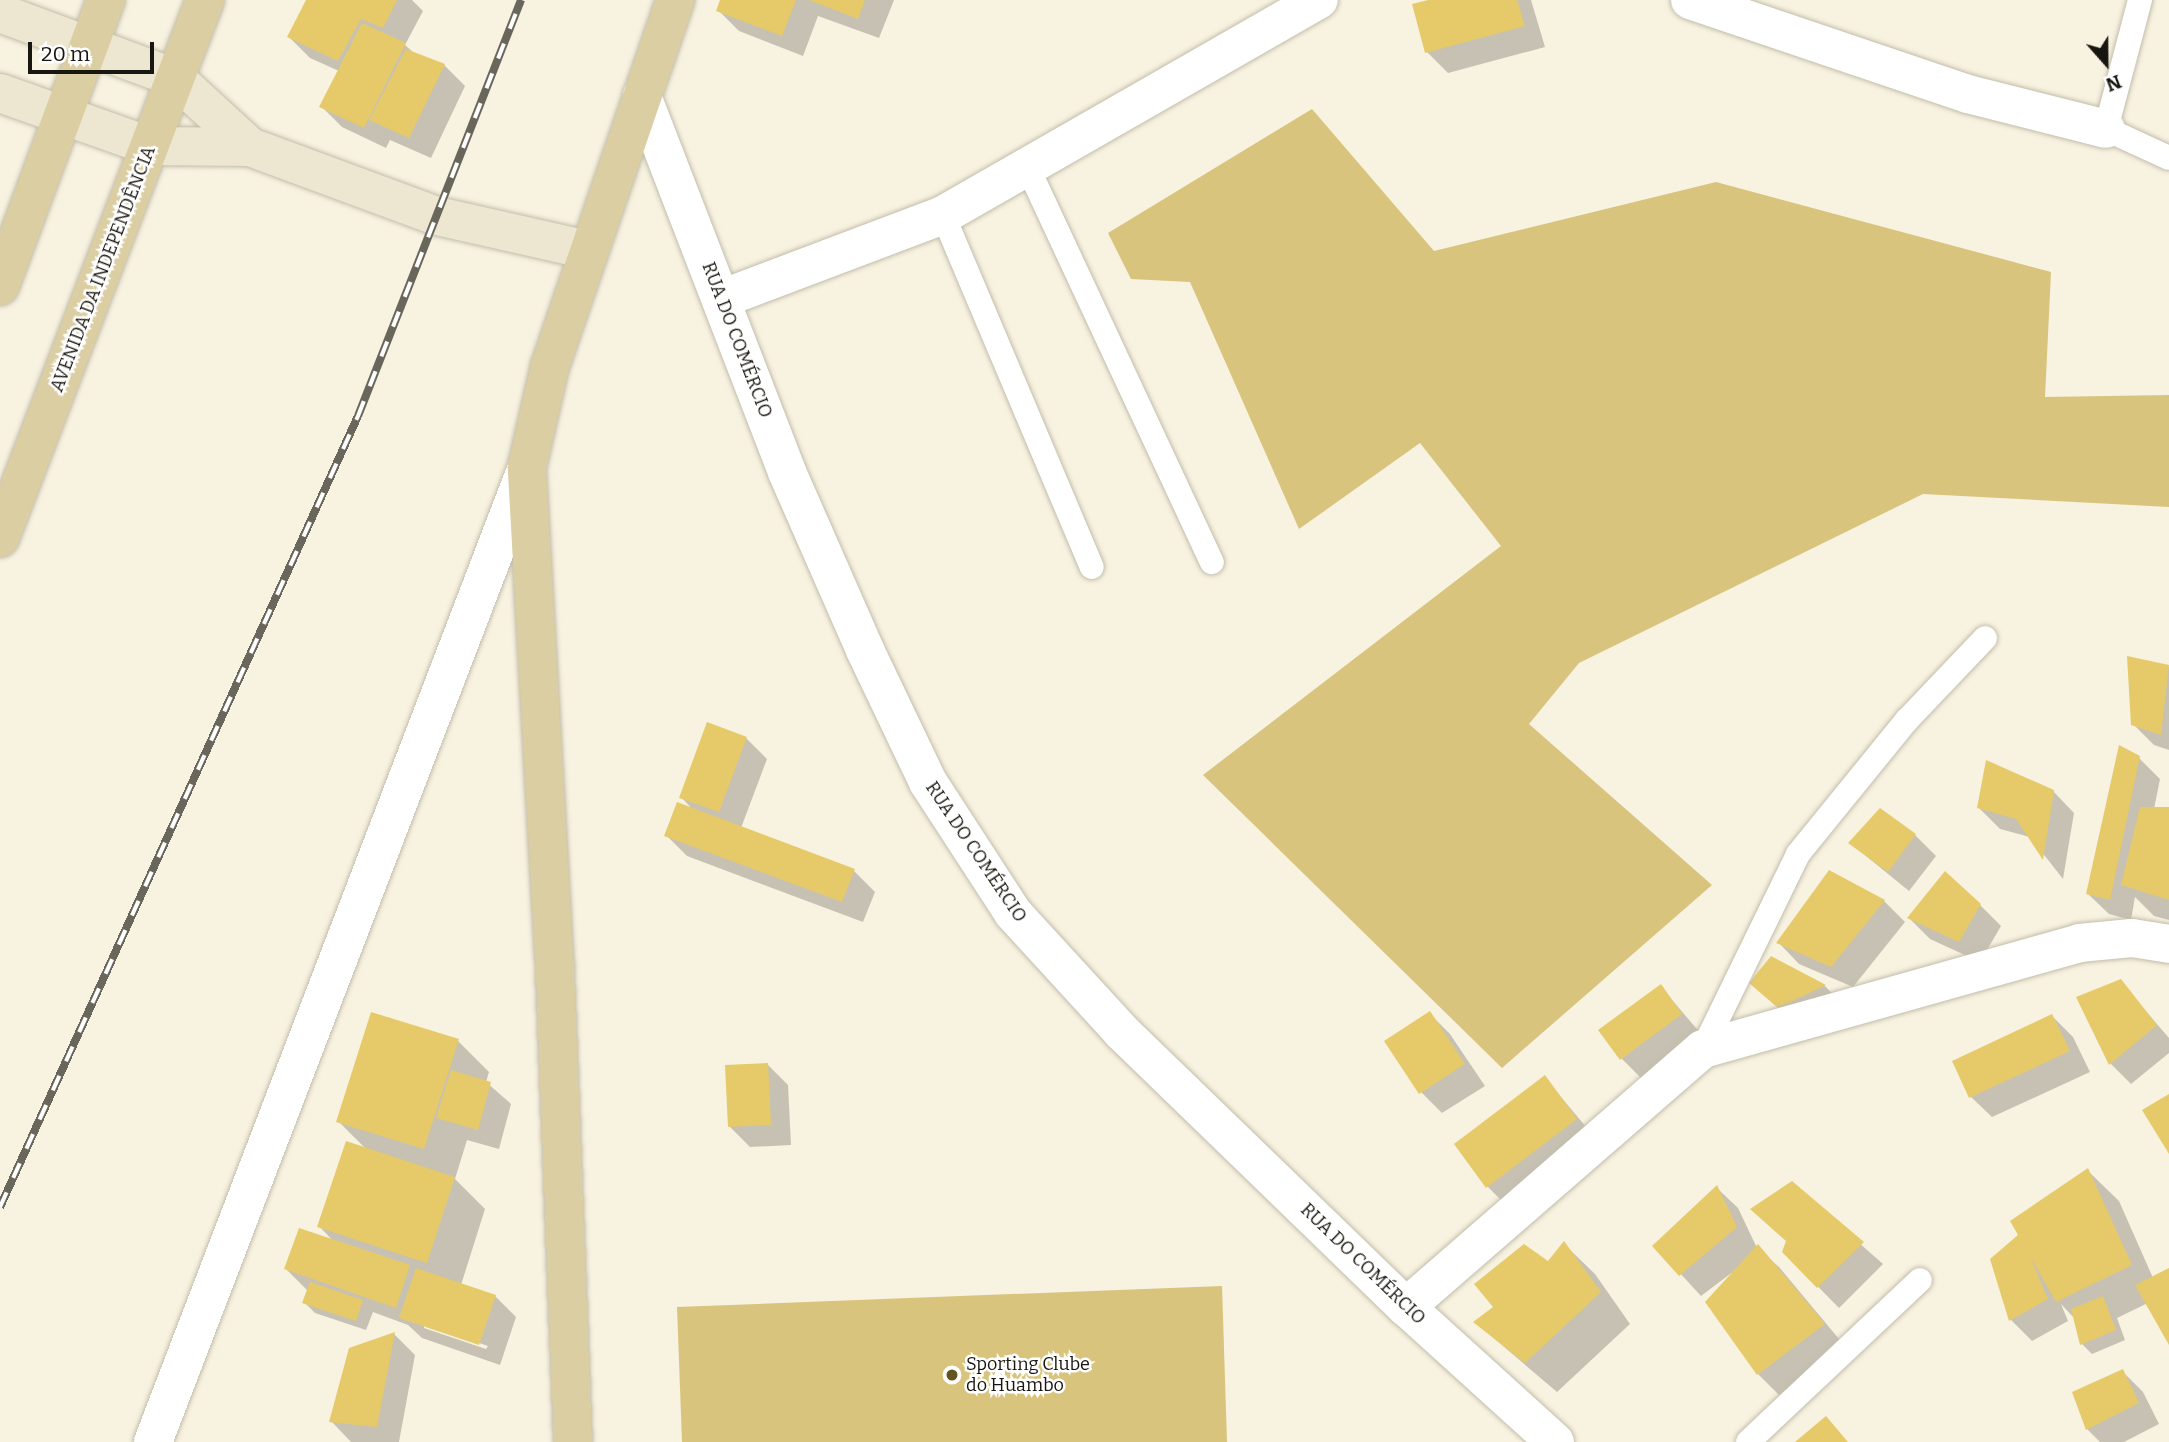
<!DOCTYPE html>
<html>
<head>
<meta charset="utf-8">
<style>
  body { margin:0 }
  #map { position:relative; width:2169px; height:1442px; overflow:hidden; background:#f8f2e0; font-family:Bitter,serif }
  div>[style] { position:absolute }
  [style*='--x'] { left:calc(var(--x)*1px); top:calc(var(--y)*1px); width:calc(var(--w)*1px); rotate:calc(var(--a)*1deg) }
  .green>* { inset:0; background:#d8c47d }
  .shadow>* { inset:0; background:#0003 }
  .building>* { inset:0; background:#e6ca69 }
  .roads { filter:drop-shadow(0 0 2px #c2bdab) drop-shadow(0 0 2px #c2bdab) }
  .lane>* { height:24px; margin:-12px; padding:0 12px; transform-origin:12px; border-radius:12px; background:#fff }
  .street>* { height:38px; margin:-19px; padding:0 19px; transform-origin:19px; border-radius:19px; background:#fff }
  .secondary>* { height:38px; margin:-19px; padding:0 19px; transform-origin:19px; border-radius:19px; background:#ede7d1 }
  .primary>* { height:38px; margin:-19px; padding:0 19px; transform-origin:19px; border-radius:19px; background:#dbcea3 }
  .rail>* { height:8px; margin-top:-4px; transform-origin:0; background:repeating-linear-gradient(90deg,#fff 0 16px,#69665b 0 32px); box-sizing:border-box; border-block:2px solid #69665b }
  .dots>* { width:19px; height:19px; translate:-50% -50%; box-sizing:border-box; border:4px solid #fff; border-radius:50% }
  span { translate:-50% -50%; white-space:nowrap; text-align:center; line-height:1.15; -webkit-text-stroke:5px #fff; paint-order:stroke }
  .street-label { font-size:18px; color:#181610 }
  .poi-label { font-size:18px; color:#181610 }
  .left { translate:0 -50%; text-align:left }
  .north { position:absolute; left:2071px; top:28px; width:70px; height:70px; -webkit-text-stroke:5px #fff; paint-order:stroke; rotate:159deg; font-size:19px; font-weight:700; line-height:28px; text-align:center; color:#181610 }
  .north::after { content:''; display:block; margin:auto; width:24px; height:32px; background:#181610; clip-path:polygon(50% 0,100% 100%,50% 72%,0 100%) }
  .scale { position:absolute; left:28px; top:42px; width:126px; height:32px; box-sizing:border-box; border:4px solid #181610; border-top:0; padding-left:9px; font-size:21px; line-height:24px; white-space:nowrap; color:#181610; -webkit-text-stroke:5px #fff; paint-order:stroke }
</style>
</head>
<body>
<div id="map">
  <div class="green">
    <i style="clip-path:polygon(1312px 109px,1434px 251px,1716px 182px,2051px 272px,2045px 397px,2169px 395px,2169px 507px,1923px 494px,1579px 663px,1529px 724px,1712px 885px,1502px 1068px,1203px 775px,1501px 546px,1420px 443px,1299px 529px,1190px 282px,1131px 279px,1108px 233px)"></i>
    <i style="clip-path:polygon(1222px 1286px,1227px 1442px,682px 1442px,677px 1307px)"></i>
  </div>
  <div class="shadow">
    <i style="clip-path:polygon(308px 0,412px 0,423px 11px,405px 45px,414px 53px,444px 65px,465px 86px,431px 158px,390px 140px,386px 148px,342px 127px,321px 106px,339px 71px,310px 58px,289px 37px)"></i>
    <i style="clip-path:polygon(722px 0,894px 0,879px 38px,818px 16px,803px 56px,739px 31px,718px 10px)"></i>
    <i style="clip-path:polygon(1435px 0,1531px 0,1545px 47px,1448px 73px,1427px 52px)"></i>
    <i style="clip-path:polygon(2129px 658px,2169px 667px,2169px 750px,2154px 745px,2133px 724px)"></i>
    <i style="clip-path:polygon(746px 738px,767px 759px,741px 828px,854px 871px,875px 892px,863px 922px,687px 856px,666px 835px,694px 811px,681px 797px)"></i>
    <i style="clip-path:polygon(2139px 758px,2160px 779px,2154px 809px,2169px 809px,2169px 920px,2154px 916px,2135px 897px,2131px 920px,2109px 914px,2087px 893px)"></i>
    <i style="clip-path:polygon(2053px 791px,2074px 813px,2063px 879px,2030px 837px,2000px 829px,1979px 808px)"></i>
    <i style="clip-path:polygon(1915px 835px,1936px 856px,1909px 891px,1850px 843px)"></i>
    <i style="clip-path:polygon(1829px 872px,1884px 901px,1905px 922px,1853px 987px,1799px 964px,1779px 943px)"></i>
    <i style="clip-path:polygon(1980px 905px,2001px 926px,1980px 962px,1930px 939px,1909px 918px)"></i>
    <i style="clip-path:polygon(1771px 958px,1825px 986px,1845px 1007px,1801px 1028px,1751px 983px)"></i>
    <i style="clip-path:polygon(2120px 981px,2169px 1038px,2169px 1053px,2131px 1084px,2111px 1064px,2078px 997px)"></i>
    <i style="clip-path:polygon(1661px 987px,1702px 1035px,1642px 1079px,1621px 1058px)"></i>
    <i style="clip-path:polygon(1429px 1013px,1450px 1034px,1485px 1086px,1442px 1113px,1421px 1092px)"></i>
    <i style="clip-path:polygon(2052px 1016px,2073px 1037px,2090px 1072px,1992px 1117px,1971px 1097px)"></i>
    <i style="clip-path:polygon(evenodd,458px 1041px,489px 1072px,486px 1082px,511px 1104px,499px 1149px,467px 1140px,455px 1179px,485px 1209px,461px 1285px,495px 1296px,516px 1317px,500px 1365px,422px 1338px,408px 1325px,373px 1312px,366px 1330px,315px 1313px,304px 1302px,307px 1290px,286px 1269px,334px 1242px,319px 1226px,366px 1149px,338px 1121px,458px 1041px,424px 1324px,488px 1346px,486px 1349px,424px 1328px,424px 1324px)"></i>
    <i style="clip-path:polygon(767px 1064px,788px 1085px,791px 1145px,750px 1147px,729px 1126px)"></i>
    <i style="clip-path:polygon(1545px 1078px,1597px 1140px,1508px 1207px,1487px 1186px)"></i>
    <i style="clip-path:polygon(2088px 1171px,2119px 1201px,2153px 1278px,2169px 1270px,2169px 1340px,2148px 1303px,2117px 1318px,2125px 1340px,2092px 1354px,2082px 1344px,2075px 1319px,2061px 1304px,2068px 1321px,2032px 1341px,2011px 1320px,1992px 1260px)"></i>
    <i style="clip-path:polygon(1791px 1183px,1883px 1264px,1839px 1308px,1784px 1252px,1788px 1242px,1753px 1210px)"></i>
    <i style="clip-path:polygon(1717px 1188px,1738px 1208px,1757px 1248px,1779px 1267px,1844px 1345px,1779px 1395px,1758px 1374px,1708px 1303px,1742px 1265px,1701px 1296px,1655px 1246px)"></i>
    <i style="clip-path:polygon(1564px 1244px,1595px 1274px,1630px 1324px,1557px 1392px,1476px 1323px,1549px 1263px)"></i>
    <i style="clip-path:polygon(394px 1334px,415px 1355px,399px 1442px,351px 1442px,331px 1421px)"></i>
    <i style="clip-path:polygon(2122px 1371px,2143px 1392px,2159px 1424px,2124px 1442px,2100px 1442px,2087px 1429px)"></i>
  </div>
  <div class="building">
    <i style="clip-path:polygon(306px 0,397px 0,383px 28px,361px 19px,338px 61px,287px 37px)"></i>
    <i style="clip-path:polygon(720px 0,796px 0,782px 36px,716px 11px)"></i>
    <i style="clip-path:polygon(809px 0,865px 0,858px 19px)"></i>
    <i style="clip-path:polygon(1428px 0,1517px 0,1525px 26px,1425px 53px,1412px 4px)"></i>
    <i style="clip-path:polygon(362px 23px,406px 43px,364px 128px,319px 107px)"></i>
    <i style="clip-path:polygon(406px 49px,445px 64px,409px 138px,369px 120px)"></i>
    <i style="clip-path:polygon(2127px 656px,2169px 665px,2161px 735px,2131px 725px)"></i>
    <i style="clip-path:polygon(707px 722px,747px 737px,719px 812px,679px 798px)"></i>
    <i style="clip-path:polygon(2119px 745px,2140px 756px,2110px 900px,2086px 894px)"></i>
    <i style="clip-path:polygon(1986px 760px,2054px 790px,2043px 860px,2016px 819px,1977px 808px)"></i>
    <i style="clip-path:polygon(677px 802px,855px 869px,842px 902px,664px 836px)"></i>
    <i style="clip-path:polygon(2140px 807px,2169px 807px,2169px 900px,2121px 885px)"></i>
    <i style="clip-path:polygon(1880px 808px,1916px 834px,1888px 872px,1848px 843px)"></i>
    <i style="clip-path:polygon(1829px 870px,1885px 900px,1831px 967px,1776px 943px)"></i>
    <i style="clip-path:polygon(1945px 871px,1981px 904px,1959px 942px,1907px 918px)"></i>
    <i style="clip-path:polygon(1771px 956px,1826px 985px,1778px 1008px,1749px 983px)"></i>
    <i style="clip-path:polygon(2121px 979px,2157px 1025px,2109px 1065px,2076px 997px)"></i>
    <i style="clip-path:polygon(1661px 984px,1682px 1014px,1620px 1060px,1598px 1030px)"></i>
    <i style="clip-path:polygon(1430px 1011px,1465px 1064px,1419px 1094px,1384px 1041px)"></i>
    <i style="clip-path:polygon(371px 1012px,459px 1039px,424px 1149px,336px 1122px)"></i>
    <i style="clip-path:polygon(2052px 1014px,2070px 1051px,1969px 1098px,1952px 1061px)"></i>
    <i style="clip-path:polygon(768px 1063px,771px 1125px,728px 1127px,725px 1065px)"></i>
    <i style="clip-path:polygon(451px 1070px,491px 1082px,478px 1130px,436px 1118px)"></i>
    <i style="clip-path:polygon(1545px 1075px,1577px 1119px,1486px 1188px,1454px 1144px)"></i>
    <i style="clip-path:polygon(2169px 1094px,2169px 1154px,2142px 1110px)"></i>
    <i style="clip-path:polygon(346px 1141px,455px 1177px,427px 1263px,317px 1227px)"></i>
    <i style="clip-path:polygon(2088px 1168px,2132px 1265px,2056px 1302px,2030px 1256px,2048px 1299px,2009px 1321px,1990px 1259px,2018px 1235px,2010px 1221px)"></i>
    <i style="clip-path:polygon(1792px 1181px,1864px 1242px,1817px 1288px,1782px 1252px,1786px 1241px,1750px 1209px)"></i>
    <i style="clip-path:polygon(1717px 1185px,1737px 1227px,1679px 1276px,1652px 1246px)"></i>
    <i style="clip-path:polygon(299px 1228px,410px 1265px,396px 1308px,284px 1269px)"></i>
    <i style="clip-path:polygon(1564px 1241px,1601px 1292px,1525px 1363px,1473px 1322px,1493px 1307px,1474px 1284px,1524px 1244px,1548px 1261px)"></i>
    <i style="clip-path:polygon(1758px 1244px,1825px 1324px,1757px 1375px,1705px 1302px)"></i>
    <i style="clip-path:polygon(416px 1268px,496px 1295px,479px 1345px,399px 1318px)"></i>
    <i style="clip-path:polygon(2169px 1268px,2169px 1345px,2135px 1285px)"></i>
    <i style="clip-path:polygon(310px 1282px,363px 1300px,356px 1321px,302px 1303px)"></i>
    <i style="clip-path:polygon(2103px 1296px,2116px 1330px,2080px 1345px,2071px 1309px)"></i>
    <i style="clip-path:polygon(395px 1332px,377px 1427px,329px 1422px,349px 1348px)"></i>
    <i style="clip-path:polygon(2123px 1369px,2139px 1403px,2086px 1430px,2072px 1392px)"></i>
    <i style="clip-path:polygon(1826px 1416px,1848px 1442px,1795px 1442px)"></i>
  </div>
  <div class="roads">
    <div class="lane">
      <i style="--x:2140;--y:0;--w:133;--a:104.8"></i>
      <i style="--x:2106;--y:129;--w:69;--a:24.7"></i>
      <i style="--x:1028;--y:168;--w:435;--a:65"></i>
      <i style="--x:943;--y:215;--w:382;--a:67.1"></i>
      <i style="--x:1703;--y:1049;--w:217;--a:-64"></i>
      <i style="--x:1798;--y:854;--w:173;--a:-50.9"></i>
      <i style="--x:1907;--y:720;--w:113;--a:-46.4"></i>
      <i style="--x:1748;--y:1442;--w:236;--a:-43.3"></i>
    </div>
    <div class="street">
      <i style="--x:1690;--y:0;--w:293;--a:18.7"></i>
      <i style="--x:1968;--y:94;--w:142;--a:14.2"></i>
      <i style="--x:642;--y:96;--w:403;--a:68.9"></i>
      <i style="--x:787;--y:472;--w:194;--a:66.3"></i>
      <i style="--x:865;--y:650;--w:146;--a:64.5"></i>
      <i style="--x:928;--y:782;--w:156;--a:57"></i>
      <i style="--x:1013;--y:913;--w:160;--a:47.5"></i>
      <i style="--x:1121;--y:1031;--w:397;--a:44.1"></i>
      <i style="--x:1406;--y:1307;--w:201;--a:42.2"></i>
      <i style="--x:721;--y:299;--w:237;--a:-20.7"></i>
      <i style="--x:943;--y:215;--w:433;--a:-29.8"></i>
      <i style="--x:1406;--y:1307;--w:393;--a:-41"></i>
      <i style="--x:1703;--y:1049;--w:391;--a:-15.7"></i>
      <i style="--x:2079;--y:943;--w:53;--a:-5.4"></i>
      <i style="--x:2132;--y:938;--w:37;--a:9"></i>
      <i style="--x:153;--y:1442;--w:1044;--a:-69.01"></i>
    </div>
    <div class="secondary">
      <i style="--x:0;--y:13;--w:187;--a:20.4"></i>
      <i style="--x:175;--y:78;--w:102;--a:42.6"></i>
      <i style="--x:0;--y:93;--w:159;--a:19.5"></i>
      <i style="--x:150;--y:146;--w:100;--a:0.6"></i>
      <i style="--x:250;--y:147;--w:199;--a:20.3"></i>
      <i style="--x:437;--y:216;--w:155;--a:12.7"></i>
    </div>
    <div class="primary">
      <i style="--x:0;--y:286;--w:305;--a:-69.7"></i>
      <i style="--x:0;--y:538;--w:576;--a:-69.14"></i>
      <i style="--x:573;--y:1442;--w:487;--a:-92.2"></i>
      <i style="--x:554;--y:955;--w:489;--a:-93.2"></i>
      <i style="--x:527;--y:467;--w:104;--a:-77.2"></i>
      <i style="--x:550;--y:366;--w:387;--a:-71.1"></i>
    </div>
  </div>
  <div class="rail">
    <i style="--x:0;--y:1207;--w:868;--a:-65.65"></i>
    <i style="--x:358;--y:416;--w:447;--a:-68.6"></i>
  </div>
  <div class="dots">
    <i style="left:952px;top:1375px;background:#635521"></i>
  </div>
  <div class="street-label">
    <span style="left:103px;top:269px;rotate:-69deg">AVENIDA DA INDEPENDÊNCIA</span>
    <span style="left:737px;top:340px;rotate:69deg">RUA DO COMÉRCIO</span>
    <span style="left:976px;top:852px;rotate:56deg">RUA DO COMÉRCIO</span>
    <span style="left:1363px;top:1264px;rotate:44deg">RUA DO COMÉRCIO</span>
  </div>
  <div class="poi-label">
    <span class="left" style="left:966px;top:1375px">Sporting Clube<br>do Huambo</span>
  </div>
  <div class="north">N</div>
  <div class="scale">20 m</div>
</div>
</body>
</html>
